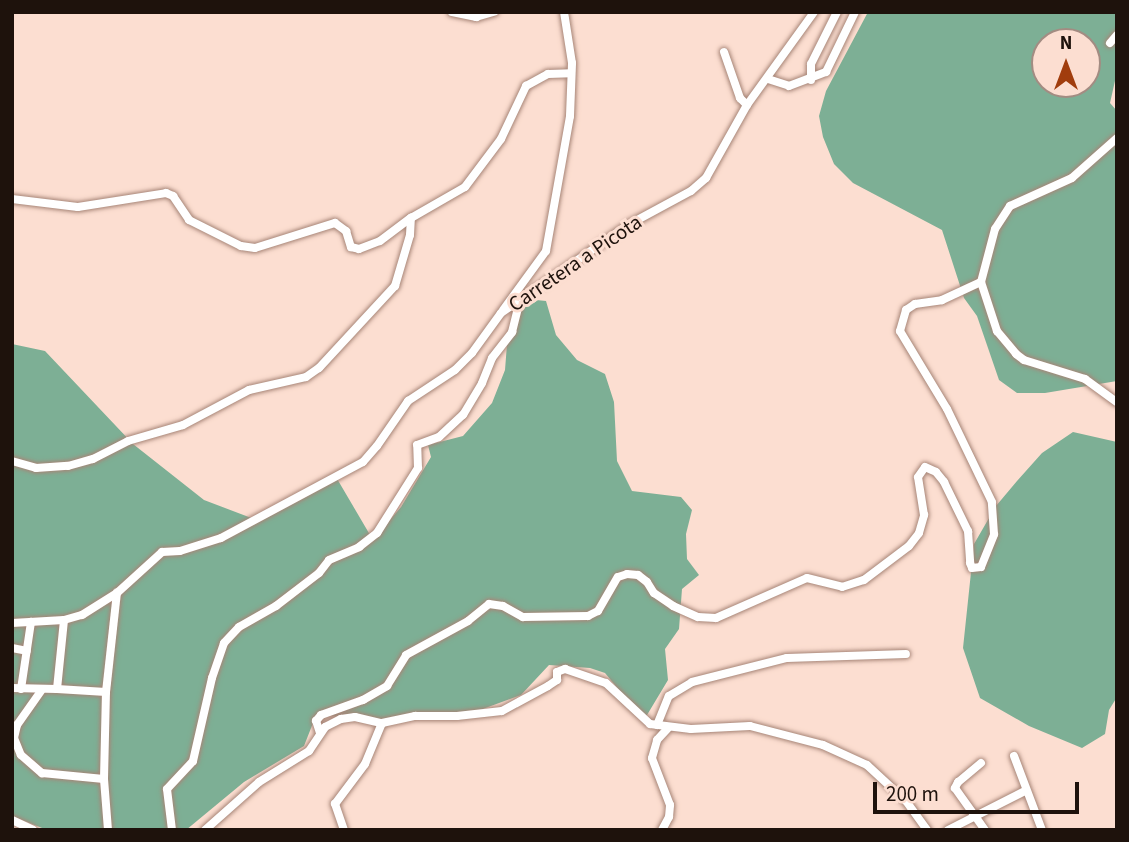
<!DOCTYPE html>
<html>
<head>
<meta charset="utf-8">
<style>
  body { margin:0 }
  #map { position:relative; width:1129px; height:842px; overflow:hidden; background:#fcded1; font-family:"Source Sans 3",sans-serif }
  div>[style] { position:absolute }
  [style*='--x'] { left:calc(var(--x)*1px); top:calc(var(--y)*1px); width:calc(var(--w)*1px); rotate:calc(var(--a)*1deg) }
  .forest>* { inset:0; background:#7daf95 }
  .roads { filter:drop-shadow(0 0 2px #a78577) drop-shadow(0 0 2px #a78577) }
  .minor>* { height:8px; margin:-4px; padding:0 4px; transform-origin:4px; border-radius:4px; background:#fff }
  span { translate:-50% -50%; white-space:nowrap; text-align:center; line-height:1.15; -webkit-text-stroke:6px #fcded1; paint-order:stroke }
  .street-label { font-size:21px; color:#1e120c }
  .frame { position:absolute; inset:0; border:14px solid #1e120c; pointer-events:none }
  .north { position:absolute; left:1031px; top:28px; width:70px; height:70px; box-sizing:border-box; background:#fcded1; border:2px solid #a38c82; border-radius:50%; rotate:0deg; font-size:19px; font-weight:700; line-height:28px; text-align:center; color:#1e120c }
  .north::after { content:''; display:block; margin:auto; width:24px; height:32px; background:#a13d0d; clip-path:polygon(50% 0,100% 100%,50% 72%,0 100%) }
  .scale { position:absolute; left:873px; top:782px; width:206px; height:32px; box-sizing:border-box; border:4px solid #1e120c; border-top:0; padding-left:9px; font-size:21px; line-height:24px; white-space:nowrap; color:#1e120c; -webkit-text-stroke:5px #fcded1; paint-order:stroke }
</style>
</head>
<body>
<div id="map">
  <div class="forest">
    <i style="clip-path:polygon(evenodd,868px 12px,1117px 12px,1117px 72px,1110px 103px,1117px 111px,1117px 381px,1045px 393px,1017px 393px,999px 380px,977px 316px,964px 298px,942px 230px,853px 183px,834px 164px,823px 137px,819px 116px,826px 91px,868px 12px,1045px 42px,1087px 42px,1087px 84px,1045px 84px,1045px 42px)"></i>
    <i style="clip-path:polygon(529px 294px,536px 300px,546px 301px,556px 335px,577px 360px,605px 374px,614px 402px,617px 461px,632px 491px,681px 497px,692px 510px,686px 534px,687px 559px,699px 575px,682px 589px,679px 629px,665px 649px,668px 680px,644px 720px,605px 673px,590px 668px,549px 665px,521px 695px,480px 710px,376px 722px,329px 715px,313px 723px,304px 746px,244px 782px,186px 830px,47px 830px,12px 816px,12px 344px,45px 351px,133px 444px,204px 500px,254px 519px,336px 477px,373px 540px,401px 507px,431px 457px,428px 445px,463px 436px,492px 403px,505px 370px,507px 344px,520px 300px)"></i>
    <i style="clip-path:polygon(1073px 432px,1117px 442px,1117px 697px,1109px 710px,1105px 734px,1082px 748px,1029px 726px,980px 698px,963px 648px,974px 544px,996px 506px,1017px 481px,1042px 453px)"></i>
  </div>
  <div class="roads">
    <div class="minor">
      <i style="--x:452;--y:12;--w:25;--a:12"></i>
      <i style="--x:476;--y:17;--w:19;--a:-16"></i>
      <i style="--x:1110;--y:43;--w:11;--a:-49"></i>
      <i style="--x:724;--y:52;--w:49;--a:70.8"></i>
      <i style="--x:740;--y:98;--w:10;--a:45"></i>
      <i style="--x:768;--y:79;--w:22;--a:18"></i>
      <i style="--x:789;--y:86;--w:40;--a:-21"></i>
      <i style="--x:826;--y:72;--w:67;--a:-64.2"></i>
      <i style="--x:811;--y:80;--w:16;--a:-90"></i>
      <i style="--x:811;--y:64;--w:58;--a:-63.4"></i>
      <i style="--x:1117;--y:138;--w:60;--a:138.4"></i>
      <i style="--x:1072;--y:178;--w:68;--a:155.7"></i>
      <i style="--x:1010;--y:206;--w:27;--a:123"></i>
      <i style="--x:995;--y:229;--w:55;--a:104.8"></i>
      <i style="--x:981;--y:282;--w:52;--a:71.9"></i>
      <i style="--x:997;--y:331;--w:30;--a:50"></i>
      <i style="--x:1016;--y:354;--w:10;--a:37"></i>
      <i style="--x:1024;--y:360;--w:64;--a:17.3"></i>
      <i style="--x:1085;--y:379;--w:39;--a:36"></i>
      <i style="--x:12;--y:199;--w:66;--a:6.9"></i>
      <i style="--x:78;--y:207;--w:89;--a:-9"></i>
      <i style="--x:166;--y:193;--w:8;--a:23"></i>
      <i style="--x:173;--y:196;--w:29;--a:56"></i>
      <i style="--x:189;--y:220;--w:58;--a:26.6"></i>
      <i style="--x:241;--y:246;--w:14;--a:8"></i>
      <i style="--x:255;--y:248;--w:84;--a:-17.4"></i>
      <i style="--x:335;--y:223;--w:14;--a:36"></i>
      <i style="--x:346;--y:231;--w:17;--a:73"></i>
      <i style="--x:351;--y:247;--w:8;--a:14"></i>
      <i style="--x:359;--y:249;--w:22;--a:-21"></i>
      <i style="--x:380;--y:241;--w:39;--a:-37"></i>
      <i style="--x:411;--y:218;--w:62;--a:-29.9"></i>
      <i style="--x:465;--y:187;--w:60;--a:-53.1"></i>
      <i style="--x:501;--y:139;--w:59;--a:-64.7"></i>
      <i style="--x:526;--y:86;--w:25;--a:-29"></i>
      <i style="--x:548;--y:74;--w:23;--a:-2"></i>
      <i style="--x:503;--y:310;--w:73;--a:-53.9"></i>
      <i style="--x:546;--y:251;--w:137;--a:-79.9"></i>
      <i style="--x:570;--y:116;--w:53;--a:-87.8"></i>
      <i style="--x:572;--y:63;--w:52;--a:-98.9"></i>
      <i style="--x:12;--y:461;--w:25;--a:16"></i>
      <i style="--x:36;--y:468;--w:32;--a:-4"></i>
      <i style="--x:68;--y:466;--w:26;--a:-16"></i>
      <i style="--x:93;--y:459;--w:39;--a:-27"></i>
      <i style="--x:128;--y:441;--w:57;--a:-16.2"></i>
      <i style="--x:183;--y:425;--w:75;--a:-27.9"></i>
      <i style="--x:249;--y:390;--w:58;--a:-12.8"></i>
      <i style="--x:306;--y:377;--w:16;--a:-35"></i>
      <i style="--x:319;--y:368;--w:112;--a:-47.2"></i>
      <i style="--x:395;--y:286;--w:53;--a:-73.6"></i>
      <i style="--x:410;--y:235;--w:17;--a:-87"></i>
      <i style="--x:12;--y:623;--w:52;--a:-3.3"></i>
      <i style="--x:64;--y:620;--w:19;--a:-16"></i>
      <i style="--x:82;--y:615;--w:41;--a:-32.2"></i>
      <i style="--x:117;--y:593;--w:61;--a:-42.3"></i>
      <i style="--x:162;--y:552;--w:18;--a:-3"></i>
      <i style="--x:180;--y:551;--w:43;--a:-17.6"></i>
      <i style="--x:221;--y:538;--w:161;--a:-28.2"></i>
      <i style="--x:363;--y:462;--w:21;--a:-49"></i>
      <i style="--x:377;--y:446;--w:55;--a:-55.4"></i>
      <i style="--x:408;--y:401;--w:56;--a:-33.4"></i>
      <i style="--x:455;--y:370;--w:24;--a:-45"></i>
      <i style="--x:472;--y:353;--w:49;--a:-54.1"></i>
      <i style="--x:501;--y:313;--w:155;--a:-34.7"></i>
      <i style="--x:628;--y:225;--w:72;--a:-28.4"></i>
      <i style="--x:691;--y:191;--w:20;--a:-41"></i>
      <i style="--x:706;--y:178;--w:84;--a:-60.7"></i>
      <i style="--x:747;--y:105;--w:115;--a:-54.2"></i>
      <i style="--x:12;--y:648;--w:15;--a:11"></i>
      <i style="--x:12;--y:688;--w:45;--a:1.3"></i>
      <i style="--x:57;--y:689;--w:69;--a:-84.2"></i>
      <i style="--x:21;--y:689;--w:68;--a:-81.5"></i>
      <i style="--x:57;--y:689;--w:49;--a:3.5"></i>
      <i style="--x:41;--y:691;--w:42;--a:125.2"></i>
      <i style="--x:17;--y:725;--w:13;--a:103"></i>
      <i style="--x:14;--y:738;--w:18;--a:68"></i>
      <i style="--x:21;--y:755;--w:28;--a:41"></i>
      <i style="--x:42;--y:773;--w:62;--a:5.5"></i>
      <i style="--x:657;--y:725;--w:31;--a:-68"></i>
      <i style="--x:669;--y:696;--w:27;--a:-31"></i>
      <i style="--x:692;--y:682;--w:98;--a:-14.2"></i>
      <i style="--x:787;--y:658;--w:119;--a:-1.9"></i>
      <i style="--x:320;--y:733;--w:13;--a:-108"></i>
      <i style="--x:316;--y:721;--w:8;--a:-50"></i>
      <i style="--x:321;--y:715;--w:45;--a:-19.7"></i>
      <i style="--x:363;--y:700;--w:28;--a:-30"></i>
      <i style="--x:387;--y:686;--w:36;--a:-58"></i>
      <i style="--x:406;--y:655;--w:71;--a:-28.7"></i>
      <i style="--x:468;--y:621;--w:27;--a:-39"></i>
      <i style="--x:489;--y:604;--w:14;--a:8"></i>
      <i style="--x:503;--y:606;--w:23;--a:29"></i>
      <i style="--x:523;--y:617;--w:65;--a:-0.9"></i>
      <i style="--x:588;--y:616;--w:11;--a:-27"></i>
      <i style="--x:598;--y:611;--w:39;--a:-60"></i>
      <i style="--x:618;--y:577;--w:9;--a:-18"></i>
      <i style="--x:627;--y:574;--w:11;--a:5"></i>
      <i style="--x:638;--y:575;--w:11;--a:38"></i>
      <i style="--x:647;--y:582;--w:13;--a:58"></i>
      <i style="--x:654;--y:593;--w:23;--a:34"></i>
      <i style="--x:673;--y:606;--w:27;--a:24"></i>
      <i style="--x:698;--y:617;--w:18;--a:3"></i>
      <i style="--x:716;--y:618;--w:99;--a:-23.7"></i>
      <i style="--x:807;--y:578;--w:36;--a:14"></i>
      <i style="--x:842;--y:587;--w:23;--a:-18"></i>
      <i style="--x:864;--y:580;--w:56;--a:-37.1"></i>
      <i style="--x:909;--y:546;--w:16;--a:-52"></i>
      <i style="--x:919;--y:533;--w:19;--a:-74"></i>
      <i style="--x:924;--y:515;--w:38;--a:-99"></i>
      <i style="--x:918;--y:477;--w:12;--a:-55"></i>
      <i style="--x:925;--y:467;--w:12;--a:24"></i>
      <i style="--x:936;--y:472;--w:13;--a:51"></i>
      <i style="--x:944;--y:482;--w:55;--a:63.9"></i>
      <i style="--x:968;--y:531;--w:32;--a:86"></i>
      <i style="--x:970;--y:563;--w:5;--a:68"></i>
      <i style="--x:972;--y:568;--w:9;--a:-6"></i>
      <i style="--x:981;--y:567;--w:35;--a:-68"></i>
      <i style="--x:994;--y:534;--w:32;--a:-94"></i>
      <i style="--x:992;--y:502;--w:103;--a:-115.8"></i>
      <i style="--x:947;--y:409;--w:91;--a:-121.1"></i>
      <i style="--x:900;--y:331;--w:22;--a:-74"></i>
      <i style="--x:906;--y:310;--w:11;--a:-34"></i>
      <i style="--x:915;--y:304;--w:27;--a:-8"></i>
      <i style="--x:942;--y:300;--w:43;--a:-24.8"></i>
      <i style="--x:1014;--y:756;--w:79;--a:69.3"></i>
      <i style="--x:981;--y:763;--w:30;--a:140"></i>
      <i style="--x:958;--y:782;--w:7;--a:117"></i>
      <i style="--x:955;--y:788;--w:52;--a:54.5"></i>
      <i style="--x:12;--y:820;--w:23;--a:25"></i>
      <i style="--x:108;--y:830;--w:51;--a:-94.5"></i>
      <i style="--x:104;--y:779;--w:87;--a:-88.7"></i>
      <i style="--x:106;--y:692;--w:100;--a:-83.7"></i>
      <i style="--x:172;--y:830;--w:41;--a:-97"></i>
      <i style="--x:167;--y:789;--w:38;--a:-47"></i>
      <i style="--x:193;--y:761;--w:85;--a:-77.1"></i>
      <i style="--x:212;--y:678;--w:37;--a:-71"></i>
      <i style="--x:224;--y:643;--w:22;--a:-47"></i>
      <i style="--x:239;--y:627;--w:43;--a:-29.6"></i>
      <i style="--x:276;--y:606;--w:54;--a:-37.5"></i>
      <i style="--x:319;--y:573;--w:16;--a:-52"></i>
      <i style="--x:329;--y:560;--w:33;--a:-23"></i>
      <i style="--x:359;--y:547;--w:23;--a:-38"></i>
      <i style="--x:377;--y:533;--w:77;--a:-57.8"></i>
      <i style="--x:418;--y:468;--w:23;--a:-92"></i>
      <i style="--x:417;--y:445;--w:23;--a:-20"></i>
      <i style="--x:439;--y:437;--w:33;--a:-43"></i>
      <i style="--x:463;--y:415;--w:37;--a:-59"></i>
      <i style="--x:482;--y:383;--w:27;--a:-68"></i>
      <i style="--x:492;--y:358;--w:33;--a:-52"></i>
      <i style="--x:512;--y:332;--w:33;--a:-76"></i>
      <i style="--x:205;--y:830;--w:72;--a:-41.6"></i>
      <i style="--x:259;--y:782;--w:59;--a:-31.8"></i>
      <i style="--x:309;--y:751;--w:29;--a:-56"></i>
      <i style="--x:325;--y:727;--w:18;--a:-27"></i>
      <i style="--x:341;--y:719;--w:14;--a:-8"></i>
      <i style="--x:355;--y:717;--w:28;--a:13"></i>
      <i style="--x:382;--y:723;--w:34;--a:-12"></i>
      <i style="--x:415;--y:716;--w:42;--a:0"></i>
      <i style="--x:457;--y:716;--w:45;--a:-6.3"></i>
      <i style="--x:502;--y:711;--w:52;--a:-28.5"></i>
      <i style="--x:548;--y:686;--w:11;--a:-34"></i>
      <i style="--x:557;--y:680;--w:8;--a:-90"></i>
      <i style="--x:557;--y:672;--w:9;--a:-21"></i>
      <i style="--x:565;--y:669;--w:43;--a:18.9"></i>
      <i style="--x:606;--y:683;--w:60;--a:43"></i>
      <i style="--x:650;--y:724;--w:41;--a:7"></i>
      <i style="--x:691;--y:729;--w:59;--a:-2.9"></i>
      <i style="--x:750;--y:726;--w:75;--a:14.6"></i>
      <i style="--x:823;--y:745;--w:48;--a:24.4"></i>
      <i style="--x:867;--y:765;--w:53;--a:42.7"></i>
      <i style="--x:906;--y:801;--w:36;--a:54"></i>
      <i style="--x:344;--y:830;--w:28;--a:-109"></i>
      <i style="--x:335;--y:804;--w:50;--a:-53.1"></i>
      <i style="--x:365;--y:764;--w:44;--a:-67.5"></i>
      <i style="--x:662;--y:830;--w:15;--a:-62"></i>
      <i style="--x:669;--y:817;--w:12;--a:-85"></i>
      <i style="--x:670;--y:805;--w:50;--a:-111"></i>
      <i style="--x:652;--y:758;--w:19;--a:-74"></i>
      <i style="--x:657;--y:740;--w:16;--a:-47"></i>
      <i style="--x:948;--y:830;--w:86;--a:-26.9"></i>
    </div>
  </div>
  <div class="street-label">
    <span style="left:575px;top:263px;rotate:-34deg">Carretera a Picota</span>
  </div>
  <div class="frame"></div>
  <div class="north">N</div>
  <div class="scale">200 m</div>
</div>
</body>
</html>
